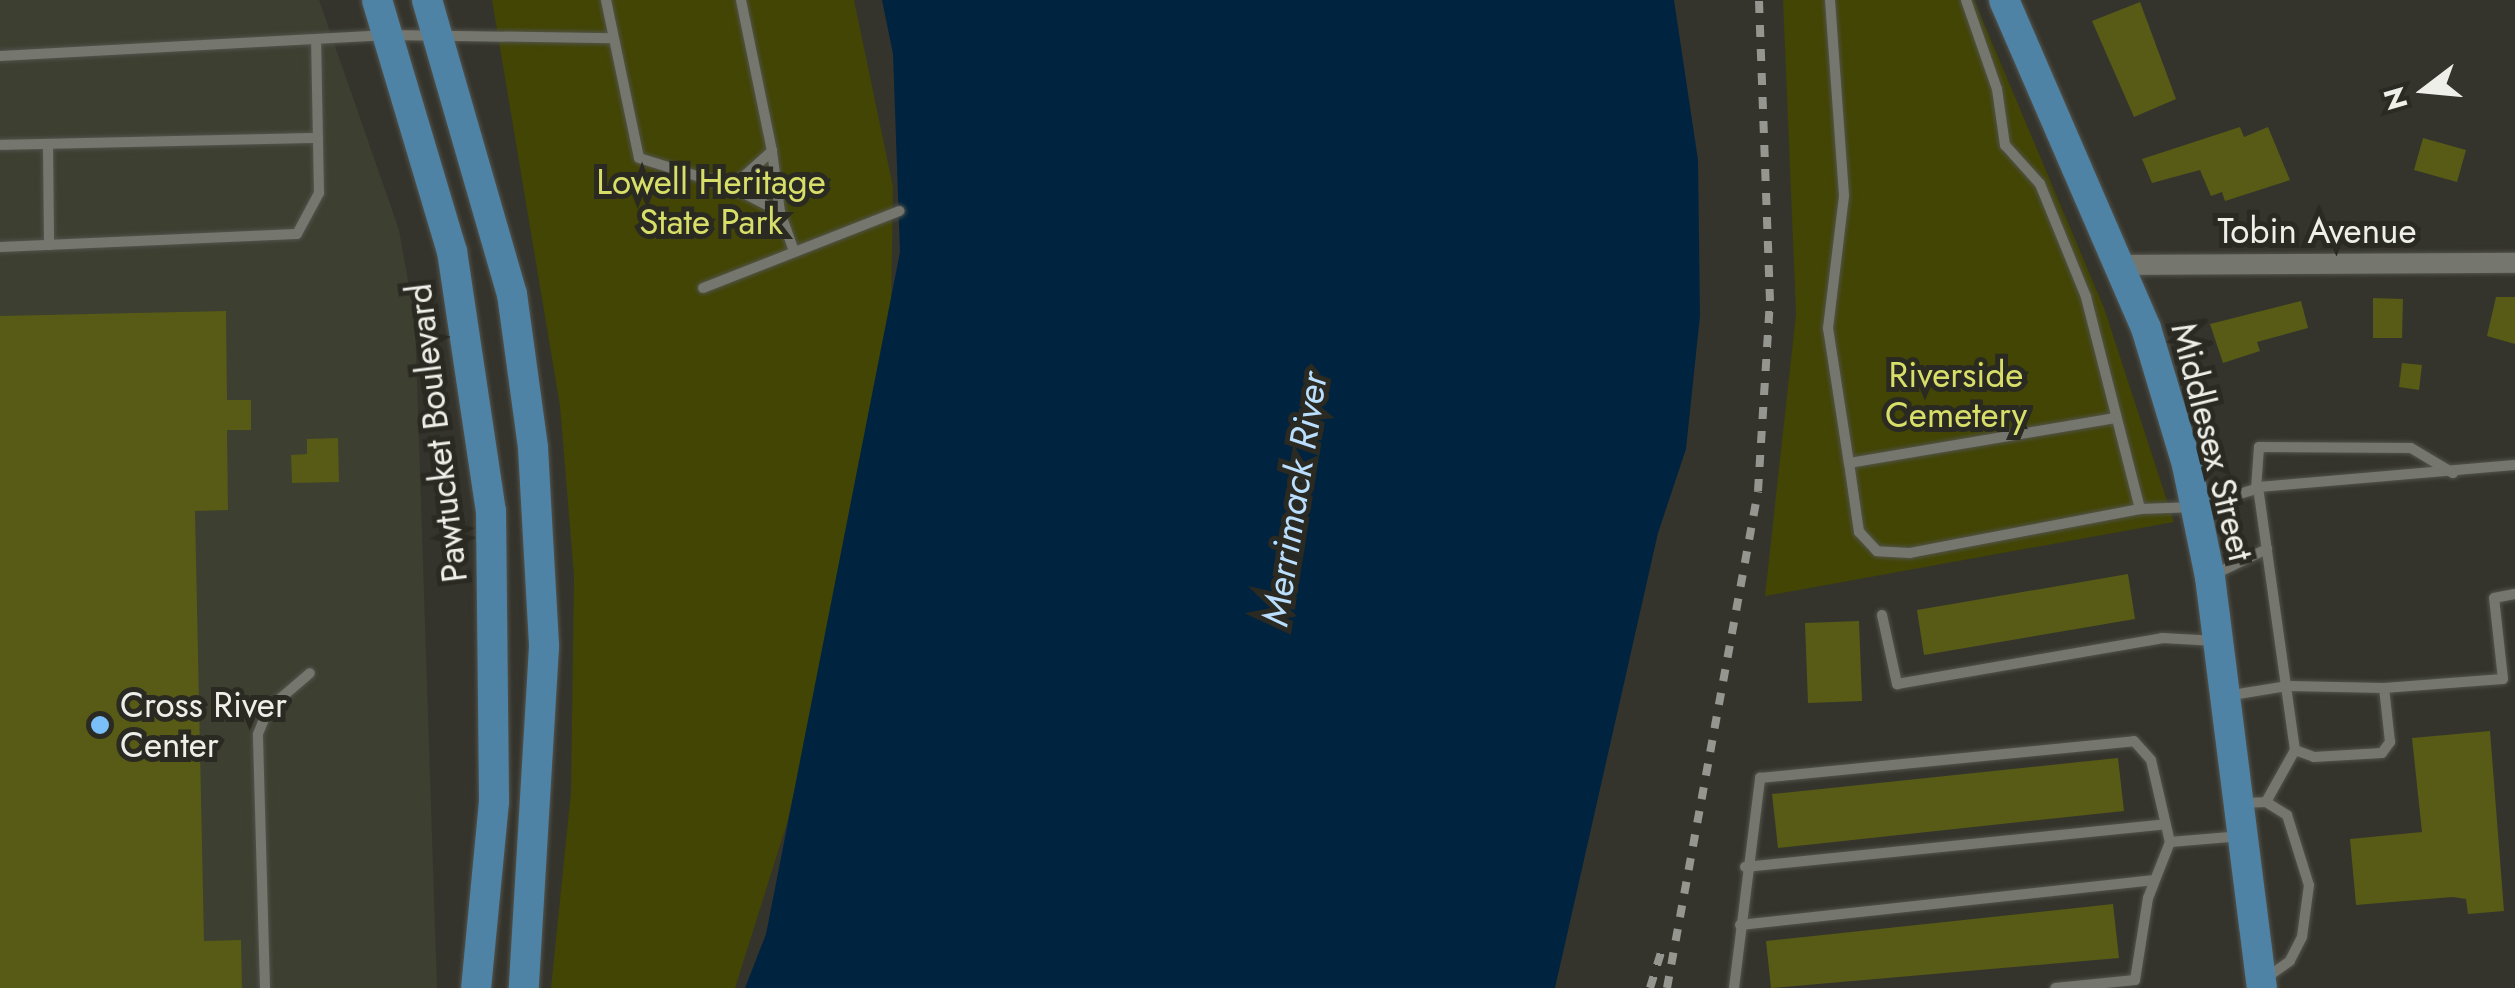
<!DOCTYPE html>
<html>
<head>
<meta charset="utf-8">
<style>
  body { margin:0 }
  #map { position:relative; width:2515px; height:988px; overflow:hidden; background:#34342d; font-family:Jost,sans-serif }
  div>[style] { position:absolute }
  [style*='--x'] { left:calc(var(--x)*1px); top:calc(var(--y)*1px); width:calc(var(--w)*1px); rotate:calc(var(--a)*1deg) }
  .built>* { inset:0; background:#3d3f31 }
  .green>* { inset:0; background:#424504 }
  .water>* { inset:0; background:#00243f }
  .building>* { inset:0; background:#575b15 }
  .roads { filter:drop-shadow(0 0 2px #52534c) drop-shadow(0 0 2px #52534c) }
  .service>* { height:10px; margin:-5px; padding:0 5px; transform-origin:5px; border-radius:5px; background:#75766e }
  .minor>* { height:20px; margin:-10px; padding:0 10px; transform-origin:10px; border-radius:10px; background:#75766e }
  .primary>* { height:30px; margin:-15px; padding:0 15px; transform-origin:15px; border-radius:15px; background:#4e83a6 }
  .rail>* { height:8px; margin-top:-4px; transform-origin:0; background:repeating-linear-gradient(90deg,#969690 0 12px,transparent 0 24px) }
  .dots>* { width:28px; height:28px; translate:-50% -50%; box-sizing:border-box; border:5px solid #2a2a23; border-radius:50% }
  span { translate:-50% -50%; white-space:nowrap; text-align:center; line-height:1.15; -webkit-text-stroke:10px #2a2a23; paint-order:stroke }
  .park-label { font-size:35px; color:#d8df69 }
  .street-label { font-size:35px; color:#efefea }
  .poi-label { font-size:35px; color:#efefea }
  .left { translate:0 -50%; text-align:left }
  .water-label { font-size:38px; color:#badefd; font-style:italic }
  .north { position:absolute; left:2375px; top:40px; width:100px; height:100px; -webkit-text-stroke:8px #2a2a23; paint-order:stroke; rotate:254deg; font-size:28px; font-weight:700; line-height:40px; text-align:center; color:#efefea }
  .north::after { content:''; display:block; margin:auto; width:35px; height:45px; background:#efefea; clip-path:polygon(50% 0,100% 100%,50% 72%,0 100%) }
</style>
</head>
<body>
<div id="map">
  <div class="built">
    <i style="clip-path:polygon(0 0,319px 0,399px 230px,415px 320px,437px 988px,0 988px)"></i>
  </div>
  <div class="green">
    <i style="clip-path:polygon(492px 0,854px 0,893px 187px,890px 374px,787px 823px,735px 988px,551px 988px,571px 792px,574px 576px,560px 406px)"></i>
    <i style="clip-path:polygon(1783px 0,1974px 0,2104px 308px,2174px 522px,1765px 596px,1796px 314px)"></i>
  </div>
  <div class="water">
    <i style="clip-path:polygon(882px 0,1674px 0,1698px 160px,1700px 316px,1686px 449px,1658px 533px,1555px 988px,745px 988px,766px 934px,900px 252px,893px 54px)"></i>
  </div>
  <div class="building">
    <i style="clip-path:polygon(2140px 2px,2176px 99px,2134px 117px,2092px 21px)"></i>
    <i style="clip-path:polygon(2240px 127px,2244px 137px,2268px 127px,2290px 180px,2225px 201px,2222px 192px,2211px 196px,2200px 170px,2152px 183px,2142px 159px)"></i>
    <i style="clip-path:polygon(2423px 138px,2466px 150px,2457px 182px,2414px 170px)"></i>
    <i style="clip-path:polygon(2496px 297px,2515px 297px,2515px 344px,2487px 336px)"></i>
    <i style="clip-path:polygon(2373px 298px,2403px 299px,2402px 338px,2373px 338px)"></i>
    <i style="clip-path:polygon(2301px 301px,2308px 328px,2257px 342px,2260px 351px,2223px 363px,2210px 324px)"></i>
    <i style="clip-path:polygon(226px 311px,227px 400px,251px 400px,251px 430px,227px 430px,228px 510px,195px 511px,204px 941px,241px 940px,242px 988px,0 988px,0 316px)"></i>
    <i style="clip-path:polygon(2402px 363px,2422px 365px,2419px 390px,2399px 387px)"></i>
    <i style="clip-path:polygon(338px 438px,339px 482px,292px 483px,291px 455px,307px 454px,307px 439px)"></i>
    <i style="clip-path:polygon(2128px 574px,2135px 619px,1924px 655px,1917px 610px)"></i>
    <i style="clip-path:polygon(1859px 621px,1862px 701px,1808px 703px,1805px 623px)"></i>
    <i style="clip-path:polygon(2490px 731px,2504px 911px,2468px 914px,2466px 899px,2453px 897px,2356px 905px,2350px 839px,2422px 832px,2412px 738px)"></i>
    <i style="clip-path:polygon(2118px 758px,2124px 811px,1778px 848px,1772px 794px)"></i>
    <i style="clip-path:polygon(2113px 904px,2119px 958px,1771px 988px,1766px 941px)"></i>
  </div>
  <div class="roads">
    <div class="service">
      <i style="--x:606;--y:0;--w:161;--a:78.2"></i>
      <i style="--x:639;--y:158;--w:97;--a:17.3"></i>
      <i style="--x:732;--y:187;--w:54;--a:-42"></i>
      <i style="--x:772;--y:151;--w:154;--a:-101.6"></i>
      <i style="--x:1830;--y:0;--w:196;--a:85.9"></i>
      <i style="--x:1844;--y:196;--w:133;--a:96.9"></i>
      <i style="--x:1828;--y:328;--w:137;--a:81.2"></i>
      <i style="--x:1966;--y:0;--w:94;--a:70.8"></i>
      <i style="--x:1997;--y:89;--w:57;--a:81.9"></i>
      <i style="--x:2005;--y:145;--w:52;--a:48.1"></i>
      <i style="--x:2040;--y:184;--w:122;--a:67.8"></i>
      <i style="--x:2086;--y:297;--w:219;--a:75.7"></i>
      <i style="--x:2140;--y:509;--w:234;--a:169.2"></i>
      <i style="--x:1910;--y:553;--w:33;--a:-177"></i>
      <i style="--x:1877;--y:551;--w:26;--a:-133"></i>
      <i style="--x:1859;--y:532;--w:70;--a:-98.2"></i>
      <i style="--x:1849;--y:463;--w:271;--a:-9.6"></i>
      <i style="--x:0;--y:56;--w:389;--a:-3.1"></i>
      <i style="--x:388;--y:35;--w:225;--a:0.8"></i>
      <i style="--x:48;--y:144;--w:101;--a:89.4"></i>
      <i style="--x:0;--y:145;--w:318;--a:-1.3"></i>
      <i style="--x:732;--y:187;--w:54;--a:27.5"></i>
      <i style="--x:780;--y:212;--w:62;--a:-97.5"></i>
      <i style="--x:780;--y:212;--w:41;--a:70.3"></i>
      <i style="--x:0;--y:247;--w:297;--a:-2.5"></i>
      <i style="--x:297;--y:234;--w:47;--a:-61.8"></i>
      <i style="--x:319;--y:193;--w:152;--a:-91.1"></i>
      <i style="--x:703;--y:288;--w:211;--a:-21.4"></i>
      <i style="--x:2515;--y:465;--w:258;--a:175.1"></i>
      <i style="--x:2258;--y:487;--w:266;--a:82"></i>
      <i style="--x:2295;--y:750;--w:20;--a:20"></i>
      <i style="--x:2314;--y:757;--w:68;--a:-3.4"></i>
      <i style="--x:2382;--y:753;--w:14;--a:-54"></i>
      <i style="--x:2390;--y:742;--w:54;--a:-96.3"></i>
      <i style="--x:2384;--y:688;--w:119;--a:-4.3"></i>
      <i style="--x:2503;--y:679;--w:81;--a:-96.3"></i>
      <i style="--x:2494;--y:598;--w:21;--a:-11"></i>
      <i style="--x:2140;--y:509;--w:56;--a:-2"></i>
      <i style="--x:2196;--y:507;--w:63;--a:-16.7"></i>
      <i style="--x:2256;--y:489;--w:42;--a:-85.9"></i>
      <i style="--x:2259;--y:447;--w:152;--a:0.4"></i>
      <i style="--x:2411;--y:448;--w:49;--a:30.8"></i>
      <i style="--x:2215;--y:574;--w:58;--a:-25.7"></i>
      <i style="--x:1882;--y:615;--w:71;--a:77.7"></i>
      <i style="--x:1897;--y:684;--w:269;--a:-9.8"></i>
      <i style="--x:2162;--y:638;--w:55;--a:3.1"></i>
      <i style="--x:2226;--y:696;--w:63;--a:-9.2"></i>
      <i style="--x:2288;--y:686;--w:96;--a:1.2"></i>
      <i style="--x:2266;--y:802;--w:60;--a:-60.9"></i>
      <i style="--x:2241;--y:803;--w:25;--a:-2"></i>
      <i style="--x:2266;--y:802;--w:25;--a:32"></i>
      <i style="--x:2287;--y:815;--w:73;--a:72.6"></i>
      <i style="--x:2309;--y:885;--w:52;--a:97.7"></i>
      <i style="--x:2302;--y:937;--w:27;--a:117"></i>
      <i style="--x:2290;--y:961;--w:29;--a:145"></i>
      <i style="--x:2170;--y:842;--w:72;--a:-4.8"></i>
      <i style="--x:1745;--y:867;--w:423;--a:-5.8"></i>
      <i style="--x:1740;--y:925;--w:417;--a:-6.2"></i>
      <i style="--x:265;--y:988;--w:254;--a:-91.6"></i>
      <i style="--x:258;--y:734;--w:27;--a:-68"></i>
      <i style="--x:268;--y:709;--w:55;--a:-40.6"></i>
      <i style="--x:1734;--y:988;--w:212;--a:-82.9"></i>
      <i style="--x:1760;--y:778;--w:376;--a:-5.6"></i>
      <i style="--x:2134;--y:741;--w:25;--a:48"></i>
      <i style="--x:2151;--y:760;--w:84;--a:77"></i>
      <i style="--x:2170;--y:842;--w:60;--a:111.4"></i>
      <i style="--x:2148;--y:898;--w:83;--a:99"></i>
      <i style="--x:2135;--y:980;--w:80;--a:174.3"></i>
    </div>
    <div class="minor">
      <i style="--x:2119;--y:265;--w:396;--a:-0.3"></i>
    </div>
    <div class="primary">
      <i style="--x:377;--y:0;--w:262;--a:73.4"></i>
      <i style="--x:452;--y:251;--w:263;--a:81.5"></i>
      <i style="--x:491;--y:511;--w:291;--a:89.4"></i>
      <i style="--x:494;--y:802;--w:187;--a:95.5"></i>
      <i style="--x:427;--y:0;--w:306;--a:73.9"></i>
      <i style="--x:512;--y:294;--w:155;--a:82.2"></i>
      <i style="--x:533;--y:448;--w:199;--a:86.8"></i>
      <i style="--x:544;--y:647;--w:342;--a:93.4"></i>
      <i style="--x:2004;--y:0;--w:357;--a:66.6"></i>
      <i style="--x:2146;--y:328;--w:143;--a:73.3"></i>
      <i style="--x:2187;--y:465;--w:114;--a:78.4"></i>
      <i style="--x:2210;--y:577;--w:414;--a:82.8"></i>
    </div>
  </div>
  <div class="rail">
    <i style="--x:1650;--y:988;--w:44;--a:-72.8"></i>
    <i style="--x:1667;--y:988;--w:505;--a:-79.62"></i>
    <i style="--x:1758;--y:491;--w:190;--a:-86.4"></i>
    <i style="--x:1770;--y:301;--w:301;--a:-92.1"></i>
  </div>
  <div class="dots">
    <i style="left:100px;top:725px;background:#7abff8"></i>
  </div>
  <div class="park-label">
    <span style="left:711px;top:202px">Lowell Heritage<br>State Park</span>
    <span style="left:1956px;top:395px">Riverside<br>Cemetery</span>
  </div>
  <div class="street-label">
    <span style="left:2317px;top:231px">Tobin Avenue</span>
    <span style="left:437px;top:433px;rotate:-97deg">Pawtucket Boulevard</span>
    <span style="left:2212px;top:442px;rotate:76deg">Middlesex Street</span>
  </div>
  <div class="poi-label">
    <span class="left" style="left:120px;top:725px">Cross River<br>Center</span>
  </div>
  <div class="water-label">
    <span style="left:1294px;top:499px;rotate:-81deg">Merrimack River</span>
  </div>
  <div class="north">N</div>
</div>
</body>
</html>
